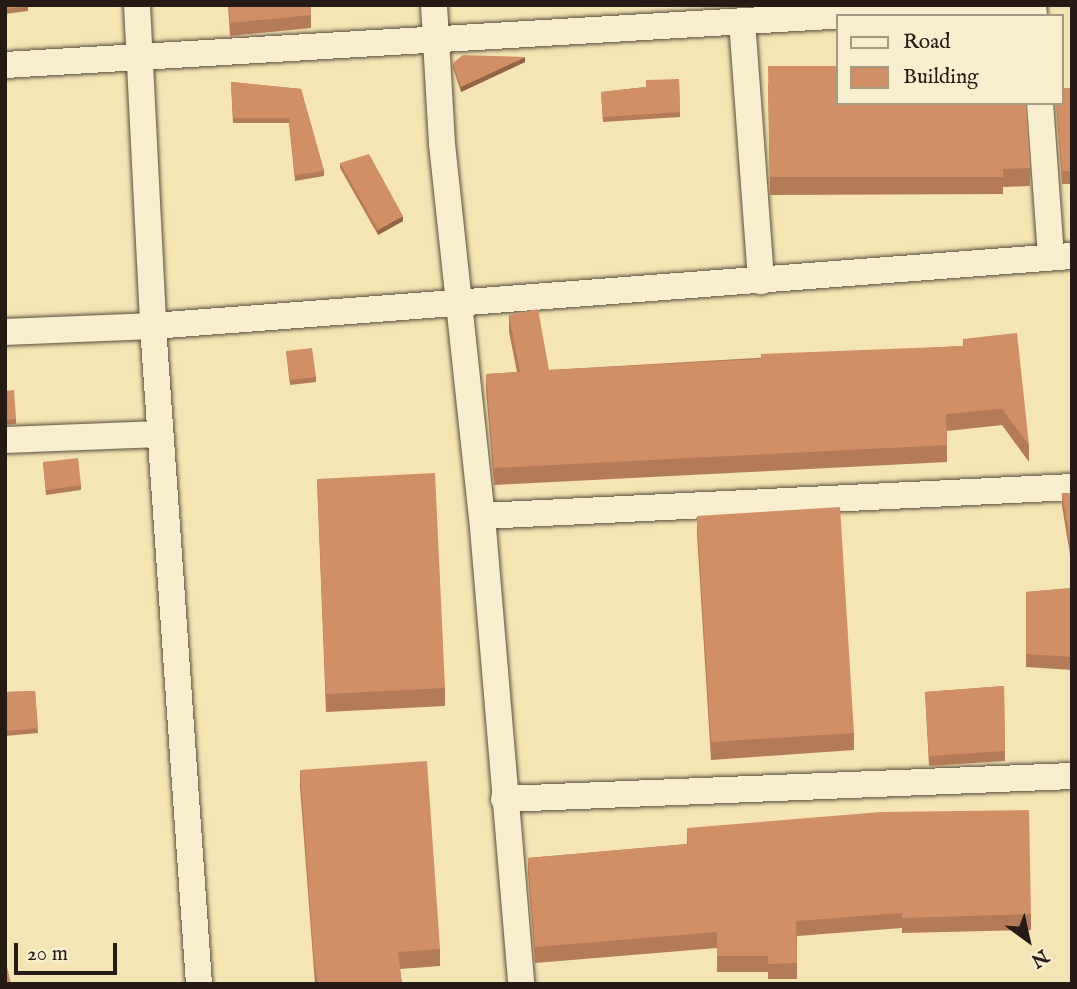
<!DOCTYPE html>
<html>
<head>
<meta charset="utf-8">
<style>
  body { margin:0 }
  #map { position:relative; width:1077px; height:989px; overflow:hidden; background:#f5e5b4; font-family:"IM FELL English",serif }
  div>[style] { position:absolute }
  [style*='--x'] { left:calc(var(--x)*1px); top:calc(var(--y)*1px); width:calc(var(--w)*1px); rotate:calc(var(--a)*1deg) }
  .roads { filter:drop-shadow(0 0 2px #5a4d3c) drop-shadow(0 0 2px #5a4d3c) }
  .street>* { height:26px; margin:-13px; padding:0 13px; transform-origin:13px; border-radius:13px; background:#f8eece }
  .wall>* { inset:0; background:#b47b59 }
  .shaded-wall>* { inset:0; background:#926448 }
  .building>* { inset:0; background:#d18f67 }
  span { translate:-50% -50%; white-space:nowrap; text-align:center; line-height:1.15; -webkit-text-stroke:6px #f8eece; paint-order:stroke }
  .frame { position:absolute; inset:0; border:7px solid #261a14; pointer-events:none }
  .legend { position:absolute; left:836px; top:14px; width:228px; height:91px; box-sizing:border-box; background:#f8eece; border:2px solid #a49984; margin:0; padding:9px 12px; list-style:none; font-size:21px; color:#261a14 }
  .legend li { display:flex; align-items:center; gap:14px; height:35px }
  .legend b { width:35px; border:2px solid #a49984 }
  .north { position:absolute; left:993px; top:905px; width:70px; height:70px; -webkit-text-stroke:5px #f8eece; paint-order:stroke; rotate:147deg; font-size:19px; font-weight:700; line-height:28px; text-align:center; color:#261a14 }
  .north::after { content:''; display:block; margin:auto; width:24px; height:32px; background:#261a14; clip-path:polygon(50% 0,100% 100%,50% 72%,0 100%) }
  .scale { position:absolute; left:14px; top:943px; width:103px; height:32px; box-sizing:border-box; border:4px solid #261a14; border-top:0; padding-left:9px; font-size:21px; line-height:24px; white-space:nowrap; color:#261a14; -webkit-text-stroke:5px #f8eece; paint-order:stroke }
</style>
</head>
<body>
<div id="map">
  <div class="roads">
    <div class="street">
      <i style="--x:137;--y:5;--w:321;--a:87.1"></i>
      <i style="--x:153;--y:326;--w:660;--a:86"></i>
      <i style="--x:434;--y:5;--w:139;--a:86.7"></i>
      <i style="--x:442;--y:144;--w:374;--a:83.9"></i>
      <i style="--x:482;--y:516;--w:470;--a:85.2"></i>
      <i style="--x:1033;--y:5;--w:11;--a:85"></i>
      <i style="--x:742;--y:21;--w:261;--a:85.8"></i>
      <i style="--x:5;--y:65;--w:1012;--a:-3.4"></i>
      <i style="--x:1040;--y:103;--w:154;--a:85.9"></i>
      <i style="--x:5;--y:332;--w:148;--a:-2.3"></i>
      <i style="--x:153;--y:326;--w:922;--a:-4.36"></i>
      <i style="--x:5;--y:440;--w:155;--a:-2.2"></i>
      <i style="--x:482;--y:516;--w:591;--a:-2.81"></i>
      <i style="--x:504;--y:799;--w:568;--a:-2.32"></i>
    </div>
  </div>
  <div class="wall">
    <i style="clip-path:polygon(5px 5px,28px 5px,28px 11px,5px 14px)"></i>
    <i style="clip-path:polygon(228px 5px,311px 5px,311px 28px,230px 36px)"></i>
    <i style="clip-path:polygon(525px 62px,461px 92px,453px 68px,453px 63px)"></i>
    <i style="clip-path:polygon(679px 79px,680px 117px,603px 122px,601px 92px,646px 87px)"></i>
    <i style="clip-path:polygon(231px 82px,301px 89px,324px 171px,324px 176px,295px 181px,289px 123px,233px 123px)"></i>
    <i style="clip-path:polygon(768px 84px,1030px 168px,1030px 186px,1003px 187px,1003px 194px,770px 195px)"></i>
    <i style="clip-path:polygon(1072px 88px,1072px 184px,1062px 184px,1056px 103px,1061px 103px)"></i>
    <i style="clip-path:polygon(340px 163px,403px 221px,378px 235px,340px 168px)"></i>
    <i style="clip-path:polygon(509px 315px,549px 370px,963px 346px,963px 339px,1029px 445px,1029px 462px,1002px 425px,947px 431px,947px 462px,494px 485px,486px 390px,486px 374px,517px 372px,509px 332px)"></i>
    <i style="clip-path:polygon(286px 351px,316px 377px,316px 382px,290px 385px)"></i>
    <i style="clip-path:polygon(5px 391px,16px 419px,16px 424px,5px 425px)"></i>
    <i style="clip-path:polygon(43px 462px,81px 485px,81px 490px,46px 495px)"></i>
    <i style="clip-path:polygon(317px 479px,445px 688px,445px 706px,326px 712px)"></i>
    <i style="clip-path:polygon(1062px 493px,1072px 493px,1072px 567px,1062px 506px)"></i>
    <i style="clip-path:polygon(697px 516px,854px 733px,854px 750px,711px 760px,697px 534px)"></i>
    <i style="clip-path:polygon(1072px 588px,1072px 670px,1026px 667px,1026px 592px)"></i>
    <i style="clip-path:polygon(1004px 686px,1005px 761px,929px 766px,925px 692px)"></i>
    <i style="clip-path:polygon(35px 691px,38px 733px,5px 736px,5px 692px)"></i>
    <i style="clip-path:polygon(300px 770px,440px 949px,440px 966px,400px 969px,402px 984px,315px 984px,300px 787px)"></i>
    <i style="clip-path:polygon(687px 828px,1031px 914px,1031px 930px,902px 933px,902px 928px,797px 936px,797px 979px,768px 979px,768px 972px,717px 972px,717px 948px,535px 963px,528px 873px,528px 858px,687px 844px)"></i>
  </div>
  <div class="shaded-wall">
    <i style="clip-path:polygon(525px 57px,525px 62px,461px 92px,461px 87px)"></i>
    <i style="clip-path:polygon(403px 216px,403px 221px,378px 235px,378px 230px)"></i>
  </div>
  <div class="building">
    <i style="clip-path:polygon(5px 5px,28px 5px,28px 6px,5px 9px)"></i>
    <i style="clip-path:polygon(229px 5px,311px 5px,311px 15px,230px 23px)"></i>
    <i style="clip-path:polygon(463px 55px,525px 57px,461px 87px,453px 63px)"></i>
    <i style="clip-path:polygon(768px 66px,837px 66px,837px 103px,1026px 103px,1030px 168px,1003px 169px,1003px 177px,770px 177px)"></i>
    <i style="clip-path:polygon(679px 79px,680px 112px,603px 117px,601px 92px,646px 87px,646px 80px)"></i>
    <i style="clip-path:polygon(231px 82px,301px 89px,324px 171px,295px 175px,289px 118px,233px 118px)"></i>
    <i style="clip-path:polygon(1061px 88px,1072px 88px,1072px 171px,1062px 171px,1057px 103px,1061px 103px)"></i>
    <i style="clip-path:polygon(369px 154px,403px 216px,378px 230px,340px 163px)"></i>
    <i style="clip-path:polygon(538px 309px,549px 370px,761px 359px,761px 354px,964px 346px,963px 339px,1017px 333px,1029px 445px,1002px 409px,946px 414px,947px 445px,494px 468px,486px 374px,520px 372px,509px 315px)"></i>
    <i style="clip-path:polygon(312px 348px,316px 377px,290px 380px,286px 351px)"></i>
    <i style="clip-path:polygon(14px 390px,16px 419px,5px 420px,5px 391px)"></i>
    <i style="clip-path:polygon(78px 458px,81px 485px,46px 490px,43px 462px)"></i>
    <i style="clip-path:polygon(435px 473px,445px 688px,326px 694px,317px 479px)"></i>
    <i style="clip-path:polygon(1062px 493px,1072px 493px,1072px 554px)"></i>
    <i style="clip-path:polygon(840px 507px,854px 733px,711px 742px,697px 516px)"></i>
    <i style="clip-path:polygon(1072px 588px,1072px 657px,1026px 654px,1026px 592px)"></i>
    <i style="clip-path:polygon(1004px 686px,1005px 751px,929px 756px,925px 692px)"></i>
    <i style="clip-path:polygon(35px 691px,38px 728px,5px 731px,5px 692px)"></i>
    <i style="clip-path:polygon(427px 761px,440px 949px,398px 952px,402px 984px,318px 984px,314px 959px,300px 770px)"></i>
    <i style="clip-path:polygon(1029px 810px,1031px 914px,902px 918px,902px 913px,796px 921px,797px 963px,768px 964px,768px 956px,717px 956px,717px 932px,535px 947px,528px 858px,688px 844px,687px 828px,881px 812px)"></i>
    <i style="clip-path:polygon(5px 958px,11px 984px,5px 984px)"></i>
  </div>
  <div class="frame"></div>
  <ul class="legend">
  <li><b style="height:9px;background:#f8eece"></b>Road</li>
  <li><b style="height:19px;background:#d18f67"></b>Building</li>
  </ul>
  <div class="north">N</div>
  <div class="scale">20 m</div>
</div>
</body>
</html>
